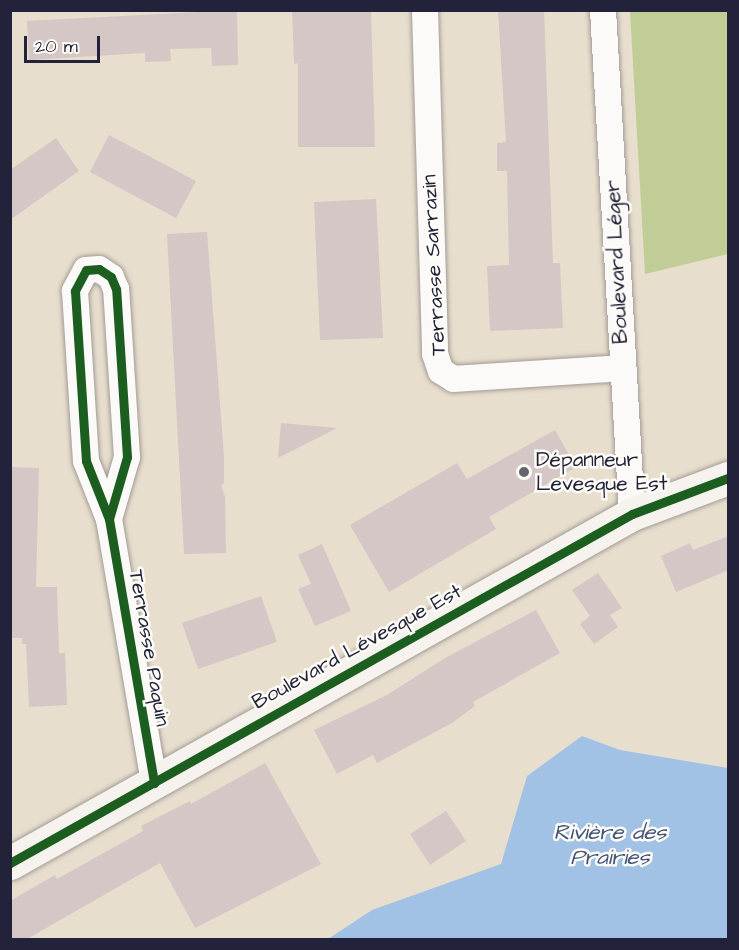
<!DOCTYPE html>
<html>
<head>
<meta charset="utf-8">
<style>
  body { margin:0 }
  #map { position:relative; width:739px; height:950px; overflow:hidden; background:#e8dece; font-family:"Architects Daughter",sans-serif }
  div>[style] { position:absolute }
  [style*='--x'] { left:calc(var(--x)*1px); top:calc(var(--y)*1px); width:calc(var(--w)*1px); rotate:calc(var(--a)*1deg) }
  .green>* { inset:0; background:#c0cd96 }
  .water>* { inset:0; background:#a1c1e5 }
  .building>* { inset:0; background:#d4c7c5 }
  .roads { filter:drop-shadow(0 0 2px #a29c96) drop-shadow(0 0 2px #a29c96) }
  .street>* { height:26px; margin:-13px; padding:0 13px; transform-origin:13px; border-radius:13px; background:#fcfaf8 }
  .secondary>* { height:33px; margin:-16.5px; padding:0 16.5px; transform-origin:16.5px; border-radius:16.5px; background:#f6f2ed }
  .cycleway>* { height:9px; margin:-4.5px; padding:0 4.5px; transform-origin:4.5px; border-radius:4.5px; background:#1b5e20 }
  .dots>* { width:16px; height:16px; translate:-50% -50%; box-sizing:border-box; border:3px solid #fdfcf7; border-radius:50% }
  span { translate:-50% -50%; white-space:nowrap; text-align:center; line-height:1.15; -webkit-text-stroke:5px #fdfcf7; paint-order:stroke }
  .street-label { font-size:21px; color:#22223b }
  .poi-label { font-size:21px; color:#22223b }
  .left { translate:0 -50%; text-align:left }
  .water-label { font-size:22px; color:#44557a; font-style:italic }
  .frame { position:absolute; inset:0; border:12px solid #22223b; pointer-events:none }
  .scale { position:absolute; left:24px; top:36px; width:76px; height:27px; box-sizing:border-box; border:3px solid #22223b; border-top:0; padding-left:8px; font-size:18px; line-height:21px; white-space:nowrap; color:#22223b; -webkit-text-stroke:4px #fdfcf7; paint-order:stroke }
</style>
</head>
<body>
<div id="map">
  <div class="green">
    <i style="clip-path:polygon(630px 11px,728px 11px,728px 254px,645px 274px)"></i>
  </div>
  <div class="water">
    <i style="clip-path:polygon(582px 736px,620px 750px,728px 768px,728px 939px,328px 939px,372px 910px,501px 864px,527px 776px)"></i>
  </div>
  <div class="building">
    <i style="clip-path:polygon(237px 10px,238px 65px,212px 66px,211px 48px,170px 49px,171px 61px,145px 62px,145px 53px,29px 60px,27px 21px)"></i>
    <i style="clip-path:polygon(292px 10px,371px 10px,375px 147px,298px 147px,298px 63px,294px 64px)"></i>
    <i style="clip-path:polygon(498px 10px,544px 10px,553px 263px,560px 263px,563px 328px,490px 331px,487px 266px,509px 265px,507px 171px,497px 171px,497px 143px,506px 142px)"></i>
    <i style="clip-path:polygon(109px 135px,196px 181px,176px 218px,90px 172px)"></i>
    <i style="clip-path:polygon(56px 138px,79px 171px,10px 220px,10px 170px)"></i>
    <i style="clip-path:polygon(376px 199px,383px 338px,320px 340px,314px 202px)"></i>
    <i style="clip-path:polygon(207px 232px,224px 456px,224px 483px,221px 485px,225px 497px,226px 553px,184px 554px,167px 234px)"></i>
    <i style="clip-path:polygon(281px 423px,337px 428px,278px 458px)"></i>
    <i style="clip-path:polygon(555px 430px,576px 467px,489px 517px,496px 529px,389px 592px,350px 525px,457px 463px,467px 479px)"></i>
    <i style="clip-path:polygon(10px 467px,39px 468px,36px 587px,57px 587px,59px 653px,65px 653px,67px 705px,29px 707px,26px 644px,22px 644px,22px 638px,10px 638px)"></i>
    <i style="clip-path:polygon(729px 536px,729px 570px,676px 592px,661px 556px,690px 543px,693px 550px)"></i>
    <i style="clip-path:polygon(322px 544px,351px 611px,315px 626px,298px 589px,311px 584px,298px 555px)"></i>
    <i style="clip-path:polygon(598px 573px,622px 608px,610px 615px,618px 627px,594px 644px,580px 624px,590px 616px,572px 590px)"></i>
    <i style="clip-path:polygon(261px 596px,277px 642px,198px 669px,182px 623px)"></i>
    <i style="clip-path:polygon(536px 610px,560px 653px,473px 702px,475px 706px,452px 723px,377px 763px,373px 755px,337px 774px,314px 730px,387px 695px,445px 658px)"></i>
    <i style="clip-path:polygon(265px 763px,321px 864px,195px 928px,160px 863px,27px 939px,10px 939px,10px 901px,55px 875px,57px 879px,143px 831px,141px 826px,190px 801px,191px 804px)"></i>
    <i style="clip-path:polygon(446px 811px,466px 841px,430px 865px,410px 834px)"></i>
  </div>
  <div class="roads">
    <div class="street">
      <i style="--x:425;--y:10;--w:344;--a:88.3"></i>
      <i style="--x:435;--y:354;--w:18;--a:71"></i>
      <i style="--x:441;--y:371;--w:15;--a:32"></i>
      <i style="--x:454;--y:379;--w:169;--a:-3.7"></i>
      <i style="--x:603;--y:10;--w:505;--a:86.71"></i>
      <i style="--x:109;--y:519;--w:65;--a:-73.8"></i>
      <i style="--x:127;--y:457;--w:168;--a:-93.7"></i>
      <i style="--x:116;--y:289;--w:13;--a:-113"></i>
      <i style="--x:111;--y:277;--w:14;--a:-146"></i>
      <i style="--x:99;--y:269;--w:13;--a:176"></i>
      <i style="--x:86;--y:270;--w:24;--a:118"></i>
      <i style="--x:75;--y:291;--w:170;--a:86.3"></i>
      <i style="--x:86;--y:461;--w:62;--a:68.4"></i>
      <i style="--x:109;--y:519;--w:268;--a:80.3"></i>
    </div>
    <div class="secondary">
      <i style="--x:10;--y:863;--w:713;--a:-29.3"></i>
      <i style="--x:632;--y:514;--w:103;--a:-20.6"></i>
    </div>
  </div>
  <div class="cycleway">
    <i style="--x:109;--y:519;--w:65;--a:-73.8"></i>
    <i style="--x:127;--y:457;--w:168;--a:-93.7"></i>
    <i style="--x:116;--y:289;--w:13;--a:-113"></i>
    <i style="--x:111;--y:277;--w:14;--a:-146"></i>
    <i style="--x:99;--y:269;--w:13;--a:176"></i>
    <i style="--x:86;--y:270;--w:24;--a:118"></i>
    <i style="--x:75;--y:291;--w:170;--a:86.3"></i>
    <i style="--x:86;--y:461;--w:62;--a:68.4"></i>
    <i style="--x:109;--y:519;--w:268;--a:80.3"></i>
    <i style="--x:10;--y:863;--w:713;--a:-29.3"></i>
    <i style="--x:632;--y:514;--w:103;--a:-20.6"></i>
  </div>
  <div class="dots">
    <i style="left:524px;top:472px;background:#67646e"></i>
  </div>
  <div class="street-label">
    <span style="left:617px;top:262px;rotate:-93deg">Boulevard Léger</span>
    <span style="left:434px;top:265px;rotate:-93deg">Terrasse Sarrazin</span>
    <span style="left:357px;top:647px;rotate:-29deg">Boulevard Lévesque Est</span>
    <span style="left:149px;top:648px;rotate:80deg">Terrasse Paquin</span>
  </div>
  <div class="poi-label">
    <span class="left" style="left:536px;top:472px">Dépanneur<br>Levesque Est</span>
  </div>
  <div class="water-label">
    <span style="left:610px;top:845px">Rivière des<br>Prairies</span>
  </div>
  <div class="frame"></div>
  <div class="scale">20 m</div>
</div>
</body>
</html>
